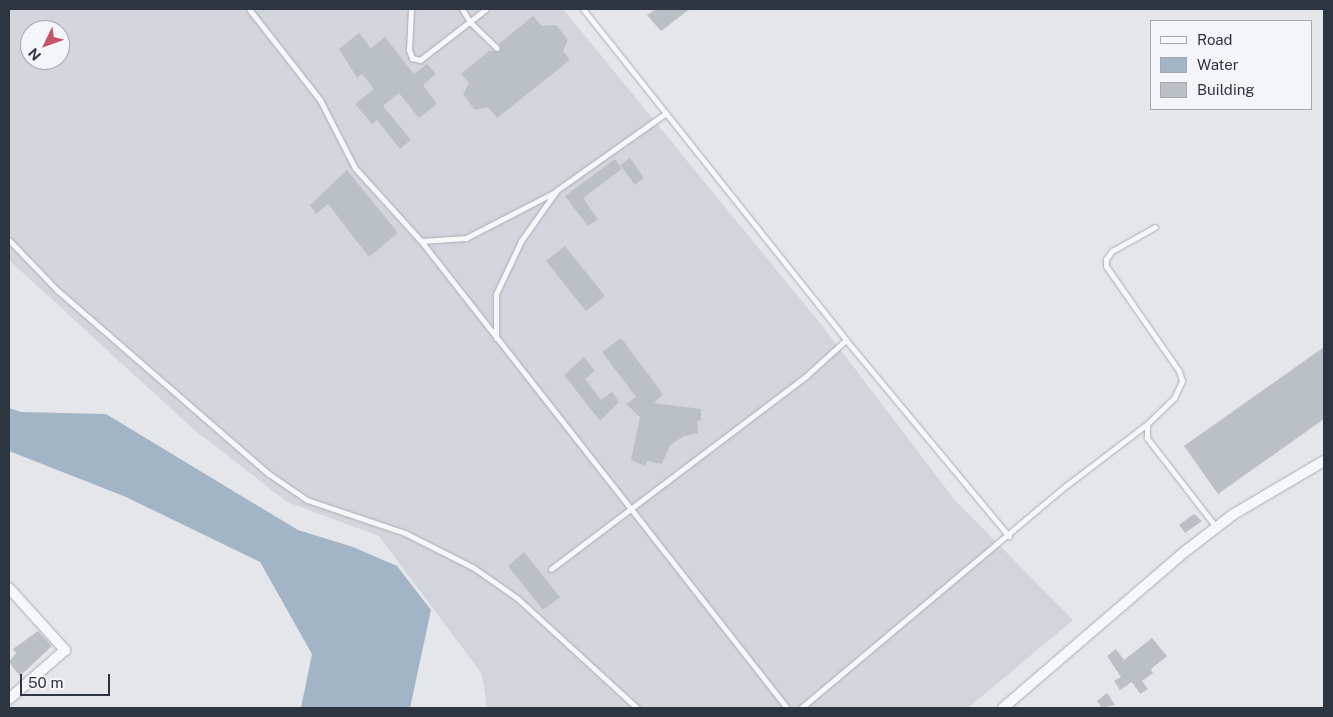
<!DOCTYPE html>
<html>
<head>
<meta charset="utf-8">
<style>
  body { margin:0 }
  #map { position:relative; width:1333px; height:717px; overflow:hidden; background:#e4e6ea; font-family:"Public Sans",sans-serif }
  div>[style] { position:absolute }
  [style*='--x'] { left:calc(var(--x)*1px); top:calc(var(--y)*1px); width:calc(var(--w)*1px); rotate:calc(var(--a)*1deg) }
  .built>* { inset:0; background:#d2d6dc }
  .water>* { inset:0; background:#a2b5c7 }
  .building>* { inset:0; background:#bbc0c7 }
  .roads { filter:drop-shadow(0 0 1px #a9adb4) drop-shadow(0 0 1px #a9adb4) }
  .service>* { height:5px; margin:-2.5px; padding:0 2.5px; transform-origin:2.5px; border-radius:2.5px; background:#f6f7f9 }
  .minor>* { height:10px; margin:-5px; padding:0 5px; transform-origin:5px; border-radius:5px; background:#f6f7f9 }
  span { translate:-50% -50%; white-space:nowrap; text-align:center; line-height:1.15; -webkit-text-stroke:4px #f3f5f8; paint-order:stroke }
  .frame { position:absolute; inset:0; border:10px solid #2d3541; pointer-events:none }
  .legend { position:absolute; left:1150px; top:20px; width:162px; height:90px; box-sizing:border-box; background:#f3f5f8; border:1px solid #a4a8af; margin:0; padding:6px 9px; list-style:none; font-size:15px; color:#2d3541 }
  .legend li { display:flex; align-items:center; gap:10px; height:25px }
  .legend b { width:25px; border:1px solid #a4a8af }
  .north { position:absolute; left:20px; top:20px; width:50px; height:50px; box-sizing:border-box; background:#f3f5f8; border:1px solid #a4a8af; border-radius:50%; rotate:228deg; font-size:14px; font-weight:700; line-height:20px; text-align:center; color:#2d3541 }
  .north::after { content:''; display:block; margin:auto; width:18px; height:22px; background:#c35568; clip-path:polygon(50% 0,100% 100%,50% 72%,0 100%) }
  .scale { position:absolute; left:20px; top:674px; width:90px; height:22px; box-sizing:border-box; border:2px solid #2d3541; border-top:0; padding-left:6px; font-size:15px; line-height:18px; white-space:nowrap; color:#2d3541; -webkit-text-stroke:4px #f3f5f8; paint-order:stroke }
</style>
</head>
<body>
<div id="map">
  <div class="built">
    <i style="clip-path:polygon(evenodd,9px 9px,563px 9px,824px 328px,954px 499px,1073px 620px,968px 708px,487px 708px,482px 674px,379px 536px,287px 502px,192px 428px,9px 260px,9px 9px,30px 30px,60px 30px,60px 60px,30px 60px,30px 30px)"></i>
  </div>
  <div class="water">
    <i style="clip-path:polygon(9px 408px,21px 412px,106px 414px,298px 530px,353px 547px,397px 566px,431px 610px,410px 708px,301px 708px,312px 654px,260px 562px,126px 497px,9px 451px)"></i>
  </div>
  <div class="building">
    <i style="clip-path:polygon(656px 9px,690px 9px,661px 31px,647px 15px)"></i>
    <i style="clip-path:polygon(533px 16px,542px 26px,556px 25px,568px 40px,563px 51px,570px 60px,497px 118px,488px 107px,475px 110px,463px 94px,469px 83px,461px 74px,489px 51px,500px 51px,499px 44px)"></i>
    <i style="clip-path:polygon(359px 33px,371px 48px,385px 37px,414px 74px,427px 64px,436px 74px,423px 85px,437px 104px,419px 118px,399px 93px,383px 106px,411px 140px,400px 149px,377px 120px,372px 124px,355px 104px,374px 89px,362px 74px,357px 78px,339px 49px)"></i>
    <i style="clip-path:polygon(630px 158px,644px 178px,635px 185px,620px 165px)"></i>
    <i style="clip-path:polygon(615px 159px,622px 169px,583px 198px,598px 219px,588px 226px,565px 196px)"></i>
    <i style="clip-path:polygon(347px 170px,398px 233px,369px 257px,328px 204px,316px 214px,310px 205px)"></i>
    <i style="clip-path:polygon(565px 246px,605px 296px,586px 311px,546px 261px)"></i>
    <i style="clip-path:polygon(621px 338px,663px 394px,654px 403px,701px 409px,701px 420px,697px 421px,698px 433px,684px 436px,670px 445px,662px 464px,647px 461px,645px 466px,631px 460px,640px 417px,626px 404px,636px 397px,602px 352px)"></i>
    <i style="clip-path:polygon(1324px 347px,1324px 419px,1218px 494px,1184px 446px)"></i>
    <i style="clip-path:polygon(584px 357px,595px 371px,585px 379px,601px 400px,612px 392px,619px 402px,600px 421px,564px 375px)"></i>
    <i style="clip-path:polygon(1194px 514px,1202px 521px,1185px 533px,1179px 525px)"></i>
    <i style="clip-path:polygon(524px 552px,560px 597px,543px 610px,508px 566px)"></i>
    <i style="clip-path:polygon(38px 631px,52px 646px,20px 676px,9px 662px,16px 653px,13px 649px)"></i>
    <i style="clip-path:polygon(1152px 638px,1167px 656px,1151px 669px,1153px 673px,1142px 681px,1148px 689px,1140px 694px,1132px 682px,1120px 690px,1114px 681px,1121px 677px,1107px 656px,1116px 649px,1124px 660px)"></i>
    <i style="clip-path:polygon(1107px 693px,1115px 705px,1102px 708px,1097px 701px)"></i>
  </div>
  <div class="roads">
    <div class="service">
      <i style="--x:249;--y:9;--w:115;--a:52"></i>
      <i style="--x:320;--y:100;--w:76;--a:62.8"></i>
      <i style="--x:355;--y:168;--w:98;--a:47.9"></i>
      <i style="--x:421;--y:241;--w:593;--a:51.91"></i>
      <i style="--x:411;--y:9;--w:41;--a:92.8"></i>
      <i style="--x:409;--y:50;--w:9;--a:69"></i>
      <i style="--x:412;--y:58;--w:8;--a:14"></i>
      <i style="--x:420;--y:60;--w:83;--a:-37.7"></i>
      <i style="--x:462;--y:9;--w:15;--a:58"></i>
      <i style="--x:470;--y:22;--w:37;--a:44"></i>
      <i style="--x:583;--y:9;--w:423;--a:51.5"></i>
      <i style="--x:846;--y:340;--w:255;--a:50.3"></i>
      <i style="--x:1155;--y:227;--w:49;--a:150.8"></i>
      <i style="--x:1112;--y:251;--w:10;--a:127"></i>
      <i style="--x:1106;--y:259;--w:7;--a:90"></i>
      <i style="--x:1106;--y:266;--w:128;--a:55.2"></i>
      <i style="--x:1179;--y:371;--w:10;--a:73"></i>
      <i style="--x:1182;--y:381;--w:19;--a:115"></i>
      <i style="--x:1174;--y:398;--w:37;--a:136"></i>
      <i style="--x:1147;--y:424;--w:14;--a:90"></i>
      <i style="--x:1147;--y:438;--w:113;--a:52.2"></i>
      <i style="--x:9;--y:240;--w:69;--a:46.2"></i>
      <i style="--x:57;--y:290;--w:281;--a:41"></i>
      <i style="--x:269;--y:474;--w:46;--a:34.4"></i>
      <i style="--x:307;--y:500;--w:103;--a:18.6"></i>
      <i style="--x:405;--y:533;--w:77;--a:26.9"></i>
      <i style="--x:474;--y:568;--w:52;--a:34.9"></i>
      <i style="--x:517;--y:598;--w:163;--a:42.5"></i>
      <i style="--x:421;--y:241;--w:45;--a:-3.8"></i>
      <i style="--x:466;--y:238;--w:100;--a:-27.3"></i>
      <i style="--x:496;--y:338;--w:44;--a:-90"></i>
      <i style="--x:496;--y:294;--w:59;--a:-64.7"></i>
      <i style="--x:521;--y:241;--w:62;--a:-54.8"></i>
      <i style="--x:557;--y:190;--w:133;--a:-35.2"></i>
      <i style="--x:551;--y:569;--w:318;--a:-37.1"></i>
      <i style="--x:805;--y:377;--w:55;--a:-42.1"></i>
      <i style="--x:801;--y:708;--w:347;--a:-40"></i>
      <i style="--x:1067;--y:485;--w:101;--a:-37.3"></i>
    </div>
    <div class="minor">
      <i style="--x:9;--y:588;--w:84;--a:47.9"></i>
      <i style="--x:65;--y:650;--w:74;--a:138.8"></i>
      <i style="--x:1003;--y:708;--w:243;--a:-40.7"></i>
      <i style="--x:1187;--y:550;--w:59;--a:-37.5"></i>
      <i style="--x:1234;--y:514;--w:104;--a:-30.5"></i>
    </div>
  </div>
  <div class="frame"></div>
  <ul class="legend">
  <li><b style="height:6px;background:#f6f7f9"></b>Road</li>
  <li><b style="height:14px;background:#a2b5c7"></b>Water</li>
  <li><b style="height:14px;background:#bbc0c7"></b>Building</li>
  </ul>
  <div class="north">N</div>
  <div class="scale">50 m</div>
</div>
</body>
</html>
